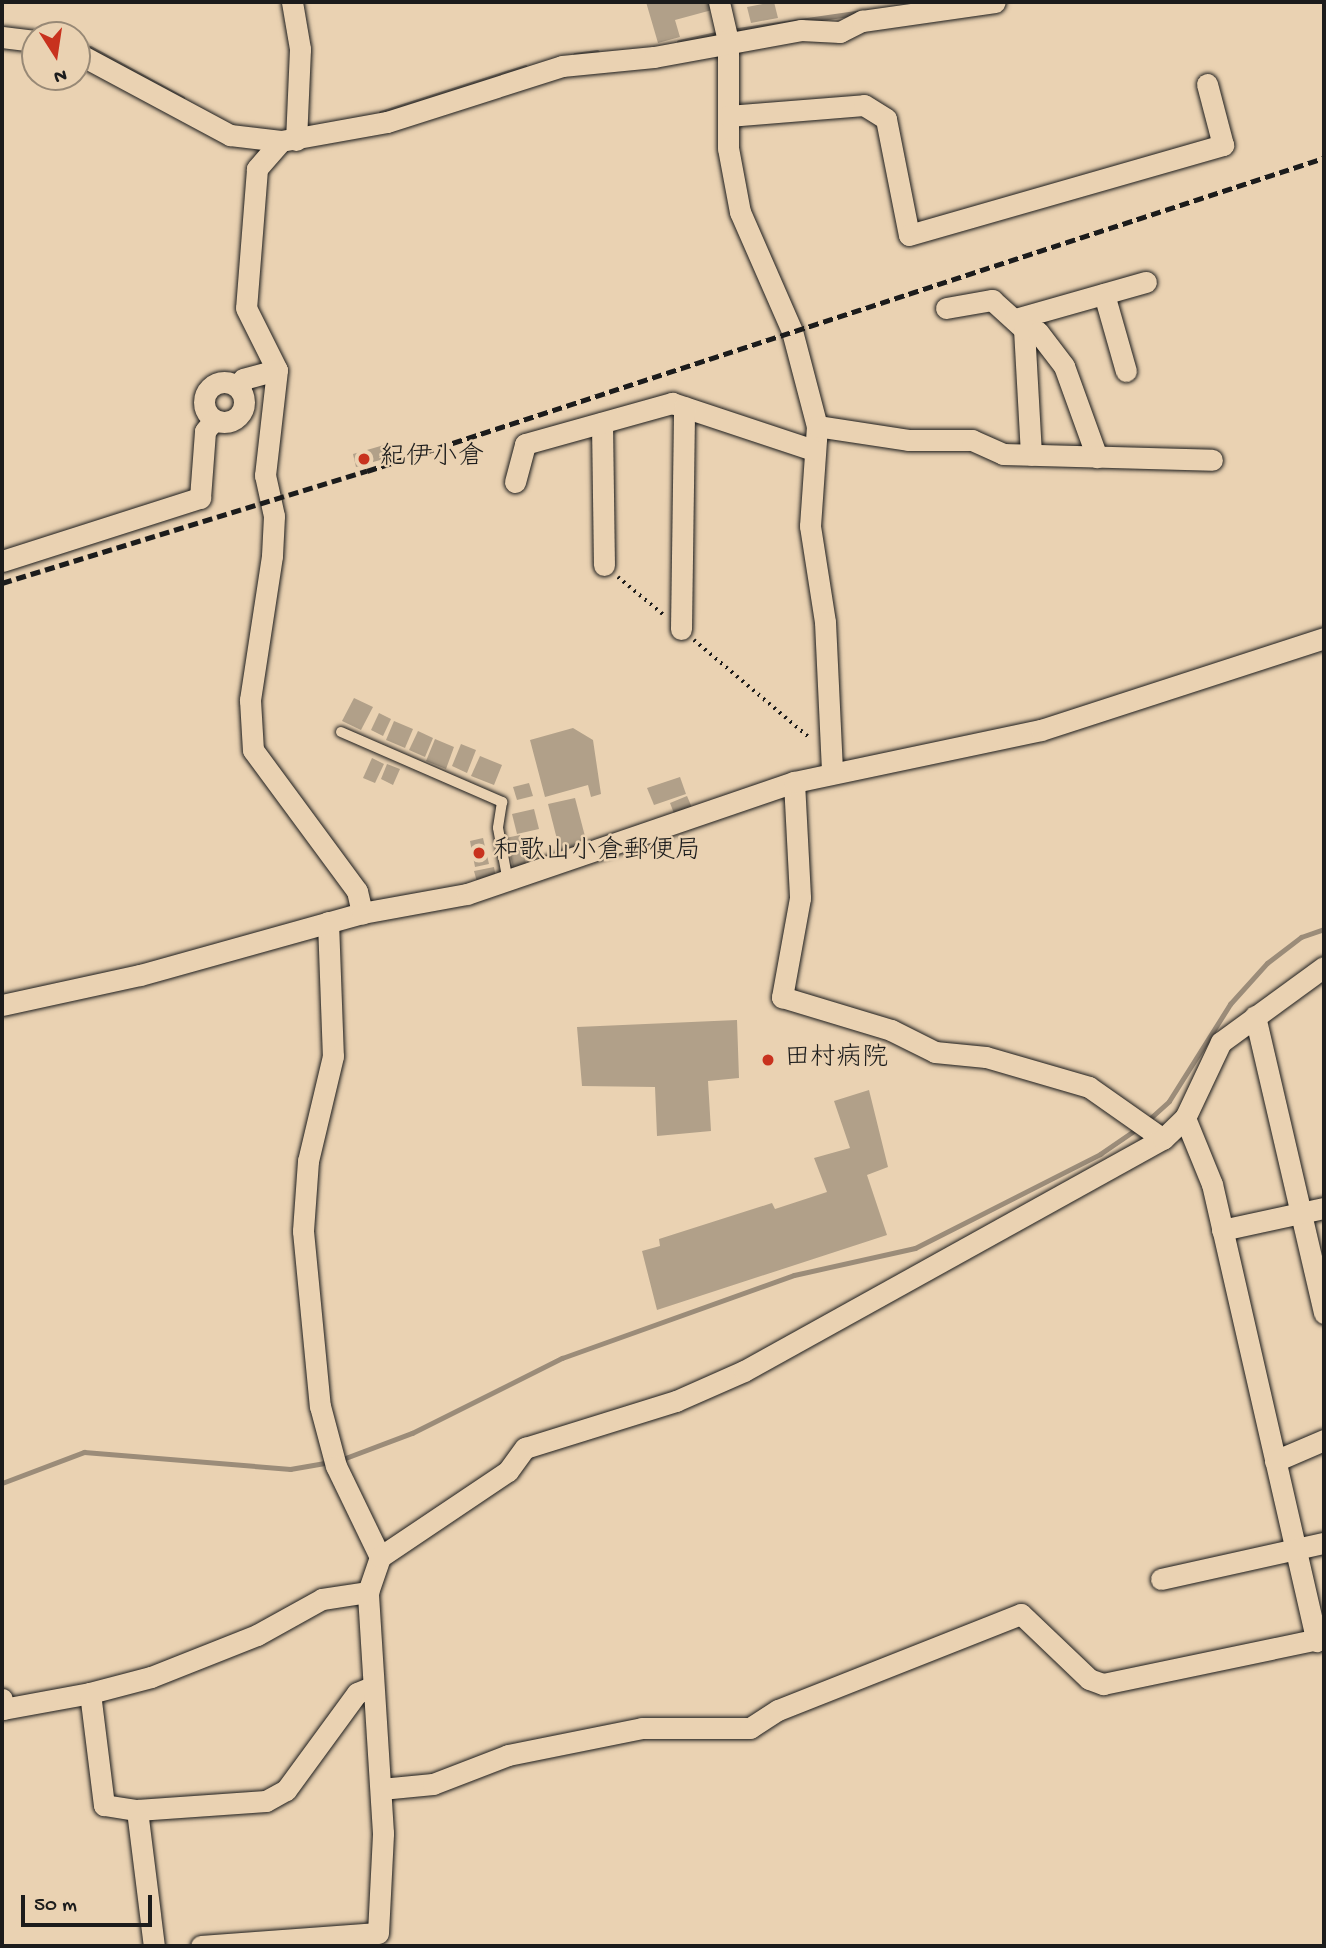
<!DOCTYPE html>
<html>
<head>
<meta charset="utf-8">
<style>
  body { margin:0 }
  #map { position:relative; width:1326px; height:1948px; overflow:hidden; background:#ead2b2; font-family:"Gochi Hand","Klee One",sans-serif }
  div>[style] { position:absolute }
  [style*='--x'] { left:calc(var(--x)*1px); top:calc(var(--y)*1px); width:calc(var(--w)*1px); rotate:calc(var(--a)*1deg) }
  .stream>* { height:5px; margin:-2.5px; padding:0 2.5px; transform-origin:2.5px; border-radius:2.5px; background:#9b8c79 }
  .building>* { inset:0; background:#b1a089 }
  .path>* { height:3.5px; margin-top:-1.75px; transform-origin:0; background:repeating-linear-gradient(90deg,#1c1c1c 0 2px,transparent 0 7px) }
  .roads { filter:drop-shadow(0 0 2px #1c1c1c) drop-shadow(0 0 2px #1c1c1c) }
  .service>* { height:10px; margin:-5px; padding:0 5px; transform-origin:5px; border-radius:5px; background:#ead2b2 }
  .minor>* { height:21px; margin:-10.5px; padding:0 10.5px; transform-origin:10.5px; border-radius:10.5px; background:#ead2b2 }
  .minor>.ring { margin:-10.5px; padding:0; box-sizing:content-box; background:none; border:21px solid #ead2b2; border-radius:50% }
  .rail>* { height:5px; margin-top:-2.5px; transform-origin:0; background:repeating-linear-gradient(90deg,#1c1c1c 0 10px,transparent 0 15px) }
  .dots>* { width:19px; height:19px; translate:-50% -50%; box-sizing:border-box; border:4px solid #ead2b2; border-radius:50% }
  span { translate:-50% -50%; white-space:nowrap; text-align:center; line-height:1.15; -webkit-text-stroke:5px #ead2b2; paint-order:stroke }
  .poi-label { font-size:26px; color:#1c1c1c }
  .left { translate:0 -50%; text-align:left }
  .frame { position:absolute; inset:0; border:4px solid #1c1c1c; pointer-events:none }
  .north { position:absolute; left:21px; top:21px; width:70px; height:70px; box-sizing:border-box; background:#ead2b2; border:2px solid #988976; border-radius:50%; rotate:168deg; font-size:19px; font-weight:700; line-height:28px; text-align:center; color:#1c1c1c }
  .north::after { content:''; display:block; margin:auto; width:24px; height:32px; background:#c8321e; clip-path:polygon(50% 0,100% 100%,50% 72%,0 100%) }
  .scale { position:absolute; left:21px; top:1895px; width:131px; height:32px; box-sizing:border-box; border:4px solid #1c1c1c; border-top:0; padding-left:9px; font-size:21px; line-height:24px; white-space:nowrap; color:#1c1c1c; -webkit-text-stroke:5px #ead2b2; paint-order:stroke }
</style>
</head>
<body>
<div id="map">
  <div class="stream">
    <i style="--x:731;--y:31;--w:133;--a:-8.2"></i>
    <i style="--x:679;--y:42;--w:43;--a:-12.1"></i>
    <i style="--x:90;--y:48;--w:105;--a:28.5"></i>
    <i style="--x:575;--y:55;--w:22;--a:-8"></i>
    <i style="--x:381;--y:113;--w:151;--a:-17.7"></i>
    <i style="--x:1146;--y:1122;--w:31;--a:-42"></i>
    <i style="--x:1169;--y:1101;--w:115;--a:-57.8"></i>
    <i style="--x:1230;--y:1004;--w:55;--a:-47.9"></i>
    <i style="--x:1267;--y:963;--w:43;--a:-37.4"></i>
    <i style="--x:1301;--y:937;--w:24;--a:-19"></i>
    <i style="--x:340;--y:1460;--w:77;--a:-20.6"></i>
    <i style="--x:412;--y:1433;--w:168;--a:-26.6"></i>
    <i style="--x:562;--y:1358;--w:246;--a:-19.7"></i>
    <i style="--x:794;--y:1275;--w:124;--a:-12.6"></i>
    <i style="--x:915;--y:1248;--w:208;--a:-26.9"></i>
    <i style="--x:1100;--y:1154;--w:46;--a:-34.4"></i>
    <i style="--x:2;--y:1483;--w:88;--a:-20.7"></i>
    <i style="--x:84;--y:1452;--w:207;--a:4.7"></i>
    <i style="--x:290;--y:1469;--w:41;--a:-9.9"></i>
  </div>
  <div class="building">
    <i style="clip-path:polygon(646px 2px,710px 2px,712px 10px,675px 20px,680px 37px,658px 43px)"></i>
    <i style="clip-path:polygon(774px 2px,778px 18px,751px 23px,747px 7px)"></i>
    <i style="clip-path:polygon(391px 443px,394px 456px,356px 467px,353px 454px)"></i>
    <i style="clip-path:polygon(354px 698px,373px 707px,361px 730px,342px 721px)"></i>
    <i style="clip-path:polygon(379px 713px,391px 719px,383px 736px,371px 730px)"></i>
    <i style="clip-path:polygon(394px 721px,413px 729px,405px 748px,386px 740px)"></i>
    <i style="clip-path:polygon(573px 728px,593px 740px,601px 794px,591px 797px,588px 785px,545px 797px,530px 740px)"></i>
    <i style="clip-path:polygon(418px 731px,433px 738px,425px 757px,409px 750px)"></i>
    <i style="clip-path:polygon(435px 739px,454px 747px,446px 769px,426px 761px)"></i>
    <i style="clip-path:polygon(461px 744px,476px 750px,467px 773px,452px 766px)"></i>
    <i style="clip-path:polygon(480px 756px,502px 765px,494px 785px,471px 776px)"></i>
    <i style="clip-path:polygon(372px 758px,384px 764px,375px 783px,363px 778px)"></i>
    <i style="clip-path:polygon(387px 764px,400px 769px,393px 785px,381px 779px)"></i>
    <i style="clip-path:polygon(680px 777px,686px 794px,654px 805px,647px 788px)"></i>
    <i style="clip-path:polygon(529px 783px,533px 796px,517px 800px,513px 787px)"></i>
    <i style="clip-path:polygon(687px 796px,693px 810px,675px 816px,670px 803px)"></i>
    <i style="clip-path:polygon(575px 798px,587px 844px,560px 851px,548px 804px)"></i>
    <i style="clip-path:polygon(534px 809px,539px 829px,517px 834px,512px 814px)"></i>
    <i style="clip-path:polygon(520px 835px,527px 868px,514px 871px,506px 838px)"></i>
    <i style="clip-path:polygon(483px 838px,489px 864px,475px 867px,470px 841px)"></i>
    <i style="clip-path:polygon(494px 867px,496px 878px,477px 882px,474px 871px)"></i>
    <i style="clip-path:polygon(737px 1020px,739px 1078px,708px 1081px,711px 1131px,657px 1136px,655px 1087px,582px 1086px,577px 1027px)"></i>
    <i style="clip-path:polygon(869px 1090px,888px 1167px,867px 1175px,887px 1235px,657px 1310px,642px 1251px,660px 1246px,659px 1239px,772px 1203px,775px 1209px,827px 1192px,814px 1158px,850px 1148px,834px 1101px)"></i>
  </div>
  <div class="path">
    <i style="--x:618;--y:577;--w:60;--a:39.6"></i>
    <i style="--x:694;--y:640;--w:153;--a:40.2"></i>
  </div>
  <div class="roads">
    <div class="service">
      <i style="--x:341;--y:732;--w:176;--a:23.5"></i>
      <i style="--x:502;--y:802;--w:26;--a:99"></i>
      <i style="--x:498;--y:828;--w:55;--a:79.5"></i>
    </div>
    <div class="minor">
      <i style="--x:292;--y:2;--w:48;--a:80.3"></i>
      <i style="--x:300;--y:49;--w:91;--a:92.5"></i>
      <i style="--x:719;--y:2;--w:39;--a:77"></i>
      <i style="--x:728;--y:40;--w:108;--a:90"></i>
      <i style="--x:728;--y:148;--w:65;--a:79.4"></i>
      <i style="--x:740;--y:212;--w:130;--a:66.4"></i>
      <i style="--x:792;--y:331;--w:98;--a:75.3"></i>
      <i style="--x:817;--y:426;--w:100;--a:94"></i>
      <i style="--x:810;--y:526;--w:97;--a:81.1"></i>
      <i style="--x:825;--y:622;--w:150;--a:87.3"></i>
      <i style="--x:2;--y:37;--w:33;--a:7"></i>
      <i style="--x:77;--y:53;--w:174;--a:28.2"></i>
      <i style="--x:230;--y:135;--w:51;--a:6.7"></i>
      <i style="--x:281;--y:141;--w:108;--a:-10.2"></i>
      <i style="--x:387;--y:122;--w:184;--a:-17.7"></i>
      <i style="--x:562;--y:66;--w:92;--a:-5.6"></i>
      <i style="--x:654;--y:57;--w:149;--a:-10.4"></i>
      <i style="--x:801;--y:30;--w:39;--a:3"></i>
      <i style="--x:840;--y:32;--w:25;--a:-27"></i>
      <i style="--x:862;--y:21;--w:134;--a:-8.1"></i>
      <i style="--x:728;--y:116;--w:136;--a:-4.6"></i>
      <i style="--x:864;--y:105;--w:26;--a:32"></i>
      <i style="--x:886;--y:119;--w:118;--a:78.8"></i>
      <i style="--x:909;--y:235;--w:327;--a:-16"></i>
      <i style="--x:1223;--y:145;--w:63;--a:-104.7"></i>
      <i style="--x:281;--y:141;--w:37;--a:131"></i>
      <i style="--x:257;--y:169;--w:139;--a:94.5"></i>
      <i style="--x:246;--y:308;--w:69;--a:63.4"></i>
      <i style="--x:277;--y:370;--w:106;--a:96.5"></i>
      <i style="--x:265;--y:475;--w:42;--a:77.6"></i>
      <i style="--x:274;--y:516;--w:40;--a:92.9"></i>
      <i style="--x:272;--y:556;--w:146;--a:98.7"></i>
      <i style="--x:250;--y:700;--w:50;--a:86.6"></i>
      <i style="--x:253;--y:750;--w:175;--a:53.6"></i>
      <i style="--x:357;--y:891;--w:23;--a:77"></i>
      <i style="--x:1104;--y:294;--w:80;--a:74.1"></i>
      <i style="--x:946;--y:308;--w:47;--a:-9.9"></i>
      <i style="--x:992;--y:300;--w:43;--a:42.2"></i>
      <i style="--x:1024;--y:329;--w:126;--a:86.8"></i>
      <i style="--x:1015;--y:319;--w:136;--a:-15.8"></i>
      <i style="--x:1024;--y:329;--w:14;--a:12"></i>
      <i style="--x:1038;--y:332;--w:43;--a:52.6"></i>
      <i style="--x:1064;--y:366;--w:97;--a:70.1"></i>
      <i class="ring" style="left:204px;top:382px;width:19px;height:19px"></i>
      <i style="--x:240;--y:389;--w:10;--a:-73"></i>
      <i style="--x:243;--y:379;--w:35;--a:-15"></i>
      <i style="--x:602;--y:423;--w:142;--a:89.2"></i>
      <i style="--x:817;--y:426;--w:92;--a:8.7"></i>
      <i style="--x:908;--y:440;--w:64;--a:0"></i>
      <i style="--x:972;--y:440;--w:34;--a:24"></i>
      <i style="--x:1003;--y:454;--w:209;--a:1.6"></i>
      <i style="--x:515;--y:482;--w:39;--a:-75"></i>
      <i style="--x:525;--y:444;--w:153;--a:-15.6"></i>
      <i style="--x:672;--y:403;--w:149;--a:18.4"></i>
      <i style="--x:2;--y:561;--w:208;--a:-17.7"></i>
      <i style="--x:200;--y:498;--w:67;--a:-85.7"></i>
      <i style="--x:205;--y:431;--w:14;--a:-51"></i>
      <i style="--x:681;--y:629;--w:222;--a:-89.2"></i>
      <i style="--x:794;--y:782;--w:116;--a:87"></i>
      <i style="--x:800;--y:898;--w:101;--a:100.3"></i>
      <i style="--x:782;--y:997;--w:114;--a:16.8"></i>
      <i style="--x:891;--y:1030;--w:49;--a:26.6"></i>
      <i style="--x:935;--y:1052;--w:51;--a:5.6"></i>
      <i style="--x:986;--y:1057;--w:107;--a:16.2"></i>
      <i style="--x:1089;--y:1087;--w:90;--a:35.1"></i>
      <i style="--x:328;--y:922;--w:134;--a:87.9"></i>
      <i style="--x:333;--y:1056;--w:108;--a:103.4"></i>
      <i style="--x:308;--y:1161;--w:70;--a:94.1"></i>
      <i style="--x:303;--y:1231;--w:176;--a:84.5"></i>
      <i style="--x:320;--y:1406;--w:62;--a:75.1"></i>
      <i style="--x:336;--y:1466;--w:101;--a:64.2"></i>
      <i style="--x:2;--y:1005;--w:141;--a:-12.3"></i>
      <i style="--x:140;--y:975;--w:230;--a:-15.6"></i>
      <i style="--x:362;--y:913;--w:107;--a:-10.3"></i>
      <i style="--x:467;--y:894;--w:346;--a:-18.9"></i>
      <i style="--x:794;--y:782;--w:252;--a:-11.9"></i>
      <i style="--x:1041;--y:730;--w:298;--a:-18"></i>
      <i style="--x:1255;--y:1016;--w:305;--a:76.9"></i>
      <i style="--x:1185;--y:1118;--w:71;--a:67.8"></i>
      <i style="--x:1212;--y:1184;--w:469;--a:77.1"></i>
      <i style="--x:1222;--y:1230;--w:104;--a:-12.2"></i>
      <i style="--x:1275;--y:1461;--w:53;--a:-23.2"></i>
      <i style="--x:1161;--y:1579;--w:167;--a:-12.5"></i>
      <i style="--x:90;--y:1693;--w:63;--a:-14.7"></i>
      <i style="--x:151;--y:1677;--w:114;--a:-21.6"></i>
      <i style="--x:257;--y:1635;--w:74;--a:-29"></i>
      <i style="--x:322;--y:1599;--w:47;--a:-8.7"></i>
      <i style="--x:2;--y:1699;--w:10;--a:84"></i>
      <i style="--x:3;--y:1709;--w:88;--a:-10.4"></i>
      <i style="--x:90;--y:1693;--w:113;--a:82.9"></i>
      <i style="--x:104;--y:1805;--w:33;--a:9"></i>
      <i style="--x:137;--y:1810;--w:137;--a:82.9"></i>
      <i style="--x:381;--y:1789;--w:52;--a:-5.5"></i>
      <i style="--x:433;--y:1784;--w:80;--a:-21.1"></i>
      <i style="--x:508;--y:1755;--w:137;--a:-11.4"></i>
      <i style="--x:642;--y:1728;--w:108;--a:0"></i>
      <i style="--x:750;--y:1728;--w:33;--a:-33"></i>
      <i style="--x:778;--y:1710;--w:261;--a:-21.6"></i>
      <i style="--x:1021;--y:1614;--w:94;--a:43.7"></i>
      <i style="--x:1089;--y:1679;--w:15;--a:20"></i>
      <i style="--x:1103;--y:1684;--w:226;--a:-11.8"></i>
      <i style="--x:137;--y:1810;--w:129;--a:-4"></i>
      <i style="--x:266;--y:1801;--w:23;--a:-29"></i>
      <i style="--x:286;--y:1790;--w:120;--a:-53.8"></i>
      <i style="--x:357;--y:1693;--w:16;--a:-22"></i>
      <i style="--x:201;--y:1946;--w:177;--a:-4.2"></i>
      <i style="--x:378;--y:1933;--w:100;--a:-87.1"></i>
      <i style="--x:383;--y:1833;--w:241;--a:-93.6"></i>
      <i style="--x:368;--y:1592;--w:37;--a:-71"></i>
      <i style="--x:380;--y:1557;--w:154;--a:-33.9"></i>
      <i style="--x:508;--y:1471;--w:29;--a:-54"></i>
      <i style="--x:525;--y:1448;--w:158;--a:-17.3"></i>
      <i style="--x:676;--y:1401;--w:74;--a:-23.8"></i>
      <i style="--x:744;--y:1371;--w:479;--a:-29"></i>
      <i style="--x:1163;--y:1139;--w:30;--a:-44"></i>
      <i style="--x:1185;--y:1118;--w:84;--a:-64.7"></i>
      <i style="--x:1221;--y:1042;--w:127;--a:-36.1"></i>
    </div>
  </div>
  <div class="rail">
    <i style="--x:2;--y:583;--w:382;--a:-17.1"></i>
    <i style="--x:367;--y:471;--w:1007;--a:-18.11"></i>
  </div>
  <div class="dots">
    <i style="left:364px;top:459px;background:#c8321e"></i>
    <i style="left:479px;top:853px;background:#c8321e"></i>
    <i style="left:768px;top:1060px;background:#c8321e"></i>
  </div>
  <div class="poi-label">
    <span class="left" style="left:380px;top:459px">紀伊小倉</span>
    <span class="left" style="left:493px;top:853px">和歌山小倉郵便局</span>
    <span class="left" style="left:784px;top:1060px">田村病院</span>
  </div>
  <div class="frame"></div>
  <div class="north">N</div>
  <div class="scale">50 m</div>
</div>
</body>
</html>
